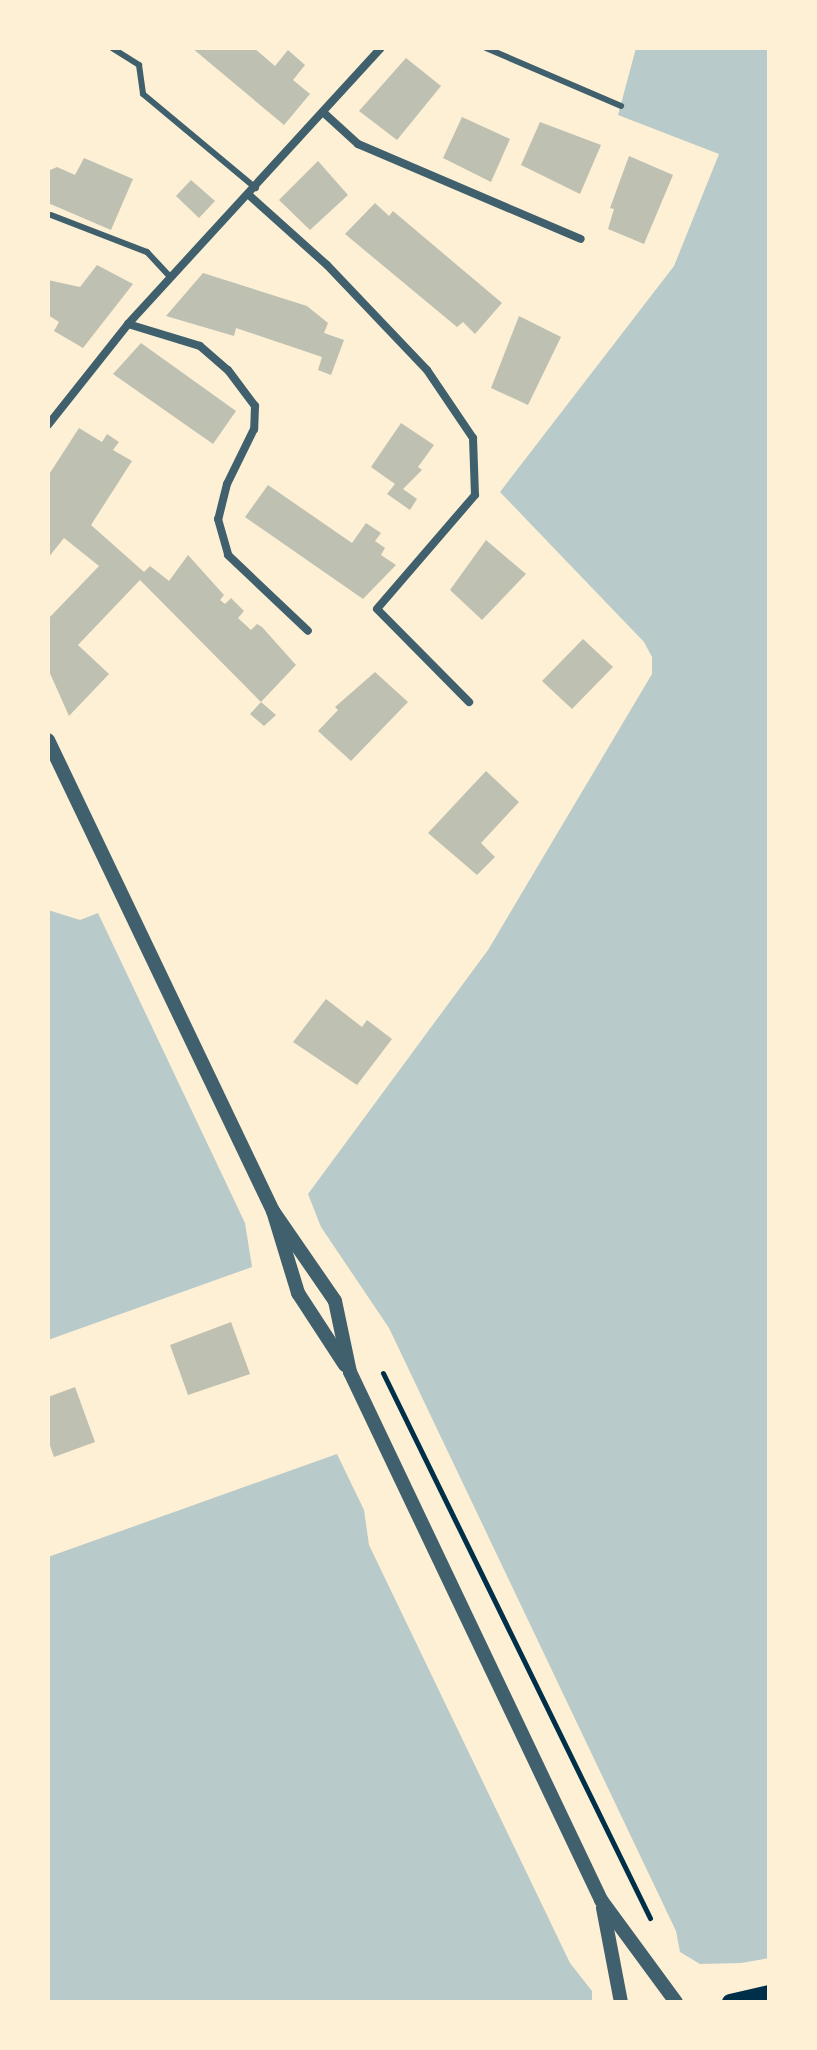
<!DOCTYPE html>
<html>
<head>
<meta charset="utf-8">
<style>
  body { margin:0 }
  #map { position:relative; width:817px; height:2050px; overflow:hidden; background:#fdf0d5; font-family:"Noto Sans",sans-serif }
  div>[style] { position:absolute }
  [style*='--x'] { left:calc(var(--x)*1px); top:calc(var(--y)*1px); width:calc(var(--w)*1px); rotate:calc(var(--a)*1deg) }
  .green>* { inset:0; background:#b9caca }
  .building>* { inset:0; background:#bec0b2 }
  .path>* { height:5px; margin:-2.5px; padding:0 2.5px; transform-origin:2.5px; border-radius:2.5px; background:#003049 }
  .service>* { height:6px; margin:-3px; padding:0 3px; transform-origin:3px; border-radius:3px; background:#3f606c }
  .minor>* { height:8px; margin:-4px; padding:0 4px; transform-origin:4px; border-radius:4px; background:#3f606c }
  .tertiary>* { height:14px; margin:-7px; padding:0 7px; transform-origin:7px; border-radius:7px; background:#3f606c }
  .secondary>* { height:16px; margin:-8px; padding:0 8px; transform-origin:8px; border-radius:8px; background:#003049 }
  span { translate:-50% -50%; white-space:nowrap; text-align:center; line-height:1.15; -webkit-text-stroke:8px #fdf0d5; paint-order:stroke }
  .frame { position:absolute; inset:0; border:50px solid #fdf0d5; pointer-events:none }
</style>
</head>
<body>
<div id="map">
  <div class="green">
    <i style="clip-path:polygon(636px 48px,769px 48px,769px 1958px,741px 1963px,700px 1964px,680px 1952px,676px 1931px,389px 1328px,321px 1227px,308px 1194px,488px 950px,652px 674px,652px 657px,644px 642px,500px 492px,674px 266px,719px 154px,618px 115px)"></i>
    <i style="clip-path:polygon(48px 910px,80px 920px,98px 913px,245px 1223px,252px 1267px,48px 1340px)"></i>
    <i style="clip-path:polygon(337px 1454px,364px 1510px,369px 1545px,570px 1963px,592px 1991px,592px 2002px,48px 2002px,48px 1557px)"></i>
  </div>
  <div class="building">
    <i style="clip-path:polygon(192px 48px,254px 48px,275px 66px,288px 50px,305px 65px,293px 80px,310px 94px,284px 125px)"></i>
    <i style="clip-path:polygon(406px 58px,441px 86px,397px 140px,359px 111px)"></i>
    <i style="clip-path:polygon(462px 117px,510px 139px,491px 182px,443px 158px)"></i>
    <i style="clip-path:polygon(540px 122px,601px 145px,580px 194px,521px 165px)"></i>
    <i style="clip-path:polygon(629px 156px,673px 175px,644px 244px,608px 229px,614px 209px,610px 208px)"></i>
    <i style="clip-path:polygon(84px 158px,133px 179px,111px 230px,48px 203px,48px 171px,57px 167px,75px 175px)"></i>
    <i style="clip-path:polygon(318px 161px,348px 195px,310px 230px,279px 200px)"></i>
    <i style="clip-path:polygon(191px 180px,215px 201px,199px 218px,176px 196px)"></i>
    <i style="clip-path:polygon(375px 203px,389px 216px,393px 211px,502px 303px,475px 334px,463px 322px,457px 327px,345px 234px)"></i>
    <i style="clip-path:polygon(97px 265px,133px 284px,83px 348px,54px 331px,59px 322px,48px 315px,48px 280px,80px 287px)"></i>
    <i style="clip-path:polygon(203px 273px,307px 306px,328px 323px,324px 333px,344px 340px,331px 375px,318px 370px,322px 357px,236px 328px,234px 336px,166px 316px)"></i>
    <i style="clip-path:polygon(519px 316px,561px 337px,528px 405px,491px 388px)"></i>
    <i style="clip-path:polygon(141px 343px,236px 411px,213px 444px,113px 374px)"></i>
    <i style="clip-path:polygon(401px 423px,434px 445px,418px 467px,422px 470px,403px 489px,417px 499px,410px 510px,387px 494px,395px 484px,371px 467px)"></i>
    <i style="clip-path:polygon(79px 428px,102px 442px,107px 434px,119px 442px,113px 450px,132px 461px,91px 525px,144px 572px,150px 566px,169px 581px,188px 555px,224px 595px,220px 600px,225px 604px,231px 598px,244px 611px,238px 618px,251px 630px,257px 624px,262px 627px,296px 665px,261px 702px,276px 715px,264px 726px,250px 714px,261px 702px,140px 580px,78px 645px,109px 674px,69px 716px,48px 669px,48px 619px,99px 566px,64px 538px,48px 558px,48px 476px)"></i>
    <i style="clip-path:polygon(268px 485px,352px 543px,366px 523px,381px 533px,375px 541px,385px 548px,381px 555px,396px 565px,363px 599px,245px 517px)"></i>
    <i style="clip-path:polygon(486px 540px,526px 574px,482px 620px,450px 590px)"></i>
    <i style="clip-path:polygon(583px 639px,613px 667px,572px 709px,542px 681px)"></i>
    <i style="clip-path:polygon(375px 672px,408px 702px,351px 761px,318px 731px,338px 710px,335px 707px)"></i>
    <i style="clip-path:polygon(486px 771px,519px 802px,481px 843px,495px 857px,477px 875px,428px 833px)"></i>
    <i style="clip-path:polygon(326px 999px,362px 1027px,367px 1020px,392px 1039px,357px 1085px,293px 1042px)"></i>
    <i style="clip-path:polygon(231px 1322px,250px 1374px,188px 1395px,170px 1345px)"></i>
    <i style="clip-path:polygon(75px 1387px,95px 1442px,54px 1457px,48px 1440px,48px 1397px)"></i>
  </div>
  <div class="path">
    <i style="--x:383;--y:1373;--w:607;--a:63.9"></i>
  </div>
  <div class="service">
    <i style="--x:112;--y:48;--w:32;--a:32"></i>
    <i style="--x:139;--y:65;--w:29;--a:82"></i>
    <i style="--x:143;--y:94;--w:147;--a:39.8"></i>
    <i style="--x:486;--y:48;--w:147;--a:23.2"></i>
    <i style="--x:51;--y:215;--w:103;--a:21.1"></i>
    <i style="--x:147;--y:252;--w:35;--a:47"></i>
  </div>
  <div class="minor">
    <i style="--x:324;--y:113;--w:46;--a:42.4"></i>
    <i style="--x:358;--y:144;--w:242;--a:23.1"></i>
    <i style="--x:250;--y:196;--w:103;--a:41.9"></i>
    <i style="--x:327;--y:265;--w:145;--a:46.4"></i>
    <i style="--x:427;--y:370;--w:82;--a:55.9"></i>
    <i style="--x:473;--y:438;--w:57;--a:88"></i>
    <i style="--x:475;--y:495;--w:150;--a:130.7"></i>
    <i style="--x:377;--y:609;--w:131;--a:45.3"></i>
    <i style="--x:128;--y:324;--w:75;--a:17"></i>
    <i style="--x:200;--y:346;--w:37;--a:41"></i>
    <i style="--x:228;--y:370;--w:45;--a:53.1"></i>
    <i style="--x:255;--y:406;--w:23;--a:92"></i>
    <i style="--x:254;--y:429;--w:61;--a:116.1"></i>
    <i style="--x:227;--y:484;--w:36;--a:104"></i>
    <i style="--x:218;--y:519;--w:37;--a:74"></i>
    <i style="--x:228;--y:555;--w:110;--a:43.5"></i>
    <i style="--x:48;--y:425;--w:129;--a:-51.6"></i>
    <i style="--x:128;--y:324;--w:374;--a:-47.5"></i>
  </div>
  <div class="tertiary">
    <i style="--x:48;--y:740;--w:522;--a:64.47"></i>
    <i style="--x:273;--y:1211;--w:86;--a:73"></i>
    <i style="--x:298;--y:1293;--w:86;--a:56.9"></i>
    <i style="--x:273;--y:1211;--w:109;--a:55.4"></i>
    <i style="--x:335;--y:1301;--w:73;--a:78.1"></i>
    <i style="--x:350;--y:1372;--w:585;--a:64.57"></i>
    <i style="--x:601;--y:1900;--w:127;--a:53.7"></i>
    <i style="--x:603;--y:1908;--w:96;--a:79.2"></i>
  </div>
  <div class="secondary">
    <i style="--x:730;--y:2002;--w:40;--a:-13"></i>
  </div>
  <div class="frame"></div>
</div>
</body>
</html>
